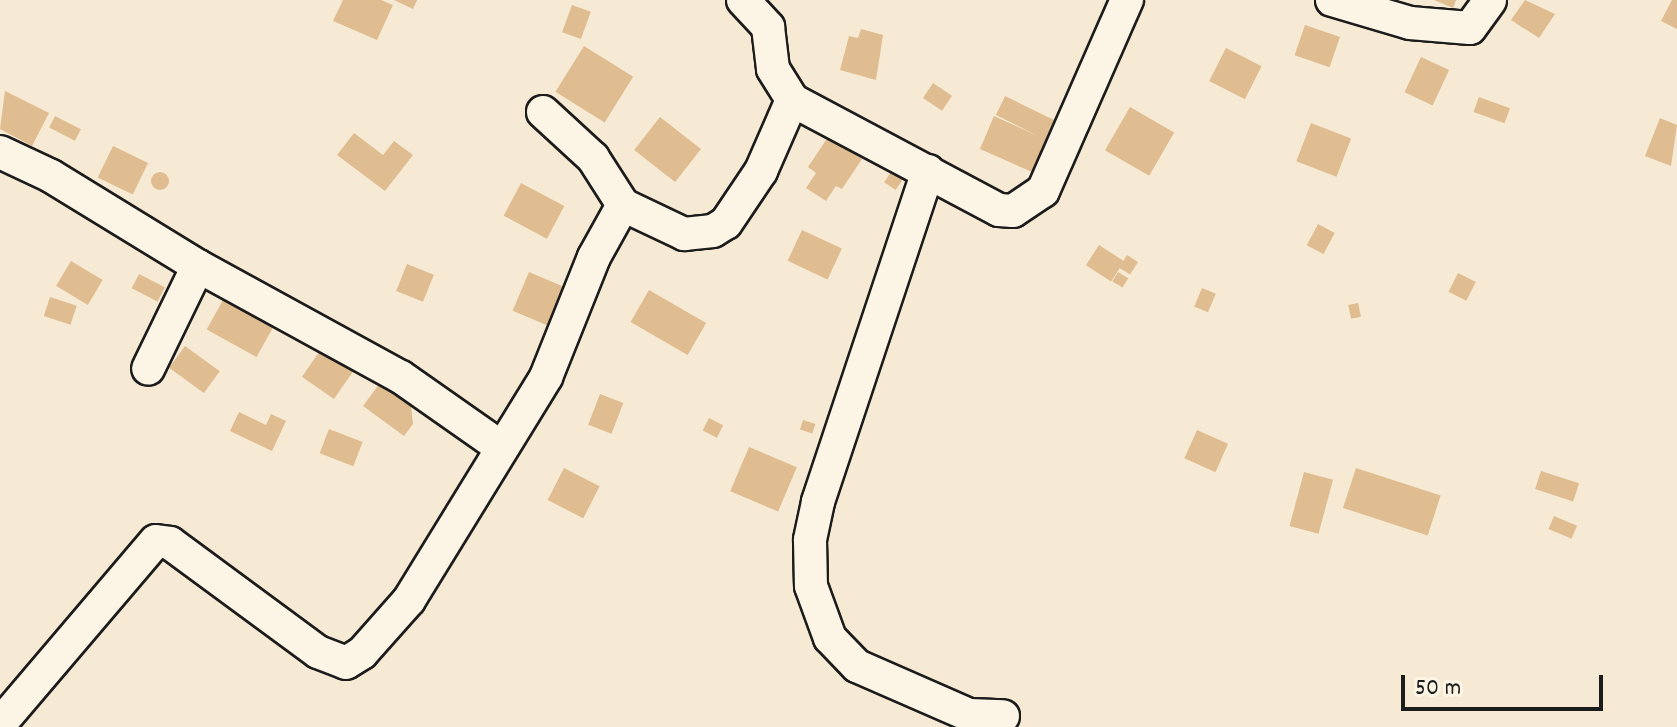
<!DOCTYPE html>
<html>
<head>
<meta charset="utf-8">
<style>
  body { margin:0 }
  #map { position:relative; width:1677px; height:727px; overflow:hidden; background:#f6ead4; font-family:Dekko,sans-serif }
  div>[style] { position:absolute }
  .building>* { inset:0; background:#e0bc91; transform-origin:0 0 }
  .round { border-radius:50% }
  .roads { filter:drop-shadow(2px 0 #1c1c1c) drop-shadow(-2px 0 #1c1c1c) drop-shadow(0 2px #1c1c1c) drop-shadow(0 -2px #1c1c1c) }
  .minor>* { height:32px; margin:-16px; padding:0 16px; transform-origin:16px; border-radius:16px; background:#fcf5e5 }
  span { translate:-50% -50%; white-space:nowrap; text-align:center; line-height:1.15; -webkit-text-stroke:6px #fcf5e5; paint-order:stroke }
  .scale { position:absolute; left:1401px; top:675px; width:202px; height:36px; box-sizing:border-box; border:4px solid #1c1c1c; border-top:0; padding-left:10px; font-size:24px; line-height:28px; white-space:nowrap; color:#1c1c1c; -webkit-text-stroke:6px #fcf5e5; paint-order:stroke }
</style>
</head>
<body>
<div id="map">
  <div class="building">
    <i style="clip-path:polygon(343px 0,381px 0,393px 5px,377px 40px,333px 21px)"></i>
    <i style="clip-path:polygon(394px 0,417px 0,413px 9px)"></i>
    <i style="clip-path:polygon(1434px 0,1456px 0,1453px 8px)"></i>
    <i style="clip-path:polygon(1525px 0,1555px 14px,1539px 38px,1511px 20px)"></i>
    <i style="clip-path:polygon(1672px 0,1677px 0,1677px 29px,1661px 21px)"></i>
    <i style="left:572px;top:5px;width:20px;height:29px;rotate:20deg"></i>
    <i style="left:1305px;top:25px;width:37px;height:32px;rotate:19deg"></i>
    <i style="clip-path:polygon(861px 29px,883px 35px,876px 80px,840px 70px,849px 36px,858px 38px)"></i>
    <i style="left:584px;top:46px;width:58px;height:54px;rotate:32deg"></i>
    <i style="left:1226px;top:48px;width:40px;height:37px;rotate:27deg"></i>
    <i style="left:1421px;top:57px;width:31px;height:39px;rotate:25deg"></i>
    <i style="left:933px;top:83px;width:23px;height:18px;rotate:34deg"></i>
    <i style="clip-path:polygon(5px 91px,49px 113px,32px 146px,0 129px)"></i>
    <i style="clip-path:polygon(1005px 96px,1054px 120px,1032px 172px,980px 149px,994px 116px,1038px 136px,996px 115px)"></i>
    <i style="left:1479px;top:97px;width:33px;height:16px;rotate:20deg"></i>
    <i style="left:1130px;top:107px;width:51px;height:50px;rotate:30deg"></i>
    <i style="left:55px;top:116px;width:29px;height:13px;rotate:27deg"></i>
    <i style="left:660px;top:117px;width:52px;height:42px;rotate:38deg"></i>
    <i style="clip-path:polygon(1660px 118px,1677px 125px,1671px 166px,1645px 156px)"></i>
    <i style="left:1311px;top:123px;width:43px;height:41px;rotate:21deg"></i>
    <i style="clip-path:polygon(354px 133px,383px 155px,394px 141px,413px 155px,385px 191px,337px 155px)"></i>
    <i style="clip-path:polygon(828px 137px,862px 159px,842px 189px,836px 186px,826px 201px,806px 188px,816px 173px,808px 167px)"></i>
    <i style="left:113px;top:146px;width:39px;height:35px;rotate:26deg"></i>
    <i style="left:893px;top:169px;width:14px;height:16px;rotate:34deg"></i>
    <i class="round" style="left:151px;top:172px;width:18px;height:18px"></i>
    <i style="left:521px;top:183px;width:49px;height:37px;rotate:28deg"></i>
    <i style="left:1318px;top:224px;width:19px;height:24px;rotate:28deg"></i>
    <i style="left:802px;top:230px;width:44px;height:34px;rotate:25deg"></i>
    <i style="left:1099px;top:245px;width:30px;height:24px;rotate:33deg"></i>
    <i style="left:1127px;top:255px;width:13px;height:15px;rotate:32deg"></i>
    <i style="left:71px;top:261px;width:37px;height:29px;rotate:31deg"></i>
    <i style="left:407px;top:264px;width:29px;height:29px;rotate:22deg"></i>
    <i style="left:529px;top:272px;width:49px;height:42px;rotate:23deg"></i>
    <i style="left:1118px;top:272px;width:12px;height:11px;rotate:31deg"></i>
    <i style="left:1458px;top:273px;width:20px;height:21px;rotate:27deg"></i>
    <i style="left:139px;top:274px;width:29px;height:16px;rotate:27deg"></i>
    <i style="left:1202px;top:288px;width:15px;height:20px;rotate:23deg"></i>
    <i style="left:649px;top:290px;width:66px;height:37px;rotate:30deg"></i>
    <i style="left:228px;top:291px;width:57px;height:44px;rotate:29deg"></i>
    <i style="left:50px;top:297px;width:28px;height:20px;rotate:18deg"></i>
    <i style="left:1358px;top:303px;width:14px;height:10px;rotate:78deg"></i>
    <i style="left:185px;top:346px;width:43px;height:27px;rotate:36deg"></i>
    <i style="left:322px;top:348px;width:39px;height:35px;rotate:35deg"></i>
    <i style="clip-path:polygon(383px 379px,410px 398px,413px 424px,404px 436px,363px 406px)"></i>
    <i style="left:600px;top:394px;width:25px;height:33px;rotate:21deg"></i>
    <i style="clip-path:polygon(239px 412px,266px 425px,271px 414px,286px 421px,272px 451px,230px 431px)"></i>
    <i style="left:709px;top:418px;width:16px;height:14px;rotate:27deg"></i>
    <i style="left:803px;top:420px;width:13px;height:10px;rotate:18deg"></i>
    <i style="left:329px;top:429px;width:36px;height:26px;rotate:21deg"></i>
    <i style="left:1197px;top:430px;width:34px;height:31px;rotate:24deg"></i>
    <i style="left:749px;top:447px;width:52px;height:48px;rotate:23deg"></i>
    <i style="left:564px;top:468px;width:40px;height:36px;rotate:27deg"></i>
    <i style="left:1356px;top:468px;width:89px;height:42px;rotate:18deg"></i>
    <i style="left:1541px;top:471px;width:40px;height:19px;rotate:18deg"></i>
    <i style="left:1304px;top:472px;width:30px;height:56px;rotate:15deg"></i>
    <i style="left:1554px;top:516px;width:25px;height:14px;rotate:23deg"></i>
  </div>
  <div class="roads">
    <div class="minor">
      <i style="left:743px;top:0;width:37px;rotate:47deg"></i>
      <i style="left:768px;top:27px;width:42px;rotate:83.2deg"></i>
      <i style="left:773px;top:69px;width:36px;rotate:58deg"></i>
      <i style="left:792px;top:100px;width:234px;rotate:28deg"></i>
      <i style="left:999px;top:210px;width:14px;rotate:4deg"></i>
      <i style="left:1013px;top:211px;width:36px;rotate:-34deg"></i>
      <i style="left:1043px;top:191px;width:209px;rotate:-66.3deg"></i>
      <i style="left:1332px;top:0;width:81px;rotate:16.4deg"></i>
      <i style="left:1410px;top:23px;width:60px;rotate:4.8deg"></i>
      <i style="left:1470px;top:28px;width:34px;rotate:-54deg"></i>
      <i style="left:543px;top:112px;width:68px;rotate:42.6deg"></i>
      <i style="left:593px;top:158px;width:56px;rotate:57.4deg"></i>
      <i style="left:0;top:152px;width:56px;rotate:25.2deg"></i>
      <i style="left:51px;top:176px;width:172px;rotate:31.5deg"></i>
      <i style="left:198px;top:266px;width:114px;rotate:115.9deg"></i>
      <i style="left:928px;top:171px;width:349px;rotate:108.4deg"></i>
      <i style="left:818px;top:502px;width:39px;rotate:102deg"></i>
      <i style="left:810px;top:540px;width:46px;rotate:88.8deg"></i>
      <i style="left:811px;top:586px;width:55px;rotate:69.9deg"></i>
      <i style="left:830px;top:638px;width:39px;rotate:46deg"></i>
      <i style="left:857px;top:666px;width:122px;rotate:23.6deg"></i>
      <i style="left:969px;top:715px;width:34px;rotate:2deg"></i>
      <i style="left:198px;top:266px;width:231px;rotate:28.7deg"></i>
      <i style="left:401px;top:377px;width:123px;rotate:35.1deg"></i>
      <i style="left:0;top:724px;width:240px;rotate:-49.6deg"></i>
      <i style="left:156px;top:541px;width:14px;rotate:8deg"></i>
      <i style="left:170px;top:543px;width:184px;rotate:36.4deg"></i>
      <i style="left:318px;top:652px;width:30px;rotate:21deg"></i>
      <i style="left:346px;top:663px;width:19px;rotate:-32deg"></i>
      <i style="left:362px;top:653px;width:71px;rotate:-48.4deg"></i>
      <i style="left:409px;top:600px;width:262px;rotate:-58.4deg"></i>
      <i style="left:546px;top:377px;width:129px;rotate:-68.2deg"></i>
      <i style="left:594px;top:257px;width:60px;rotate:-60.9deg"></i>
      <i style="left:623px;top:205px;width:68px;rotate:25.4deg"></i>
      <i style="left:684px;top:234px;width:29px;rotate:-6deg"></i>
      <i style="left:713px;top:231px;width:15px;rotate:-32deg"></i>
      <i style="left:726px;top:223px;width:63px;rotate:-56.1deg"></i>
      <i style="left:761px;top:171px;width:77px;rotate:-66.4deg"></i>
    </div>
  </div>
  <div class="scale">50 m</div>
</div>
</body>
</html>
